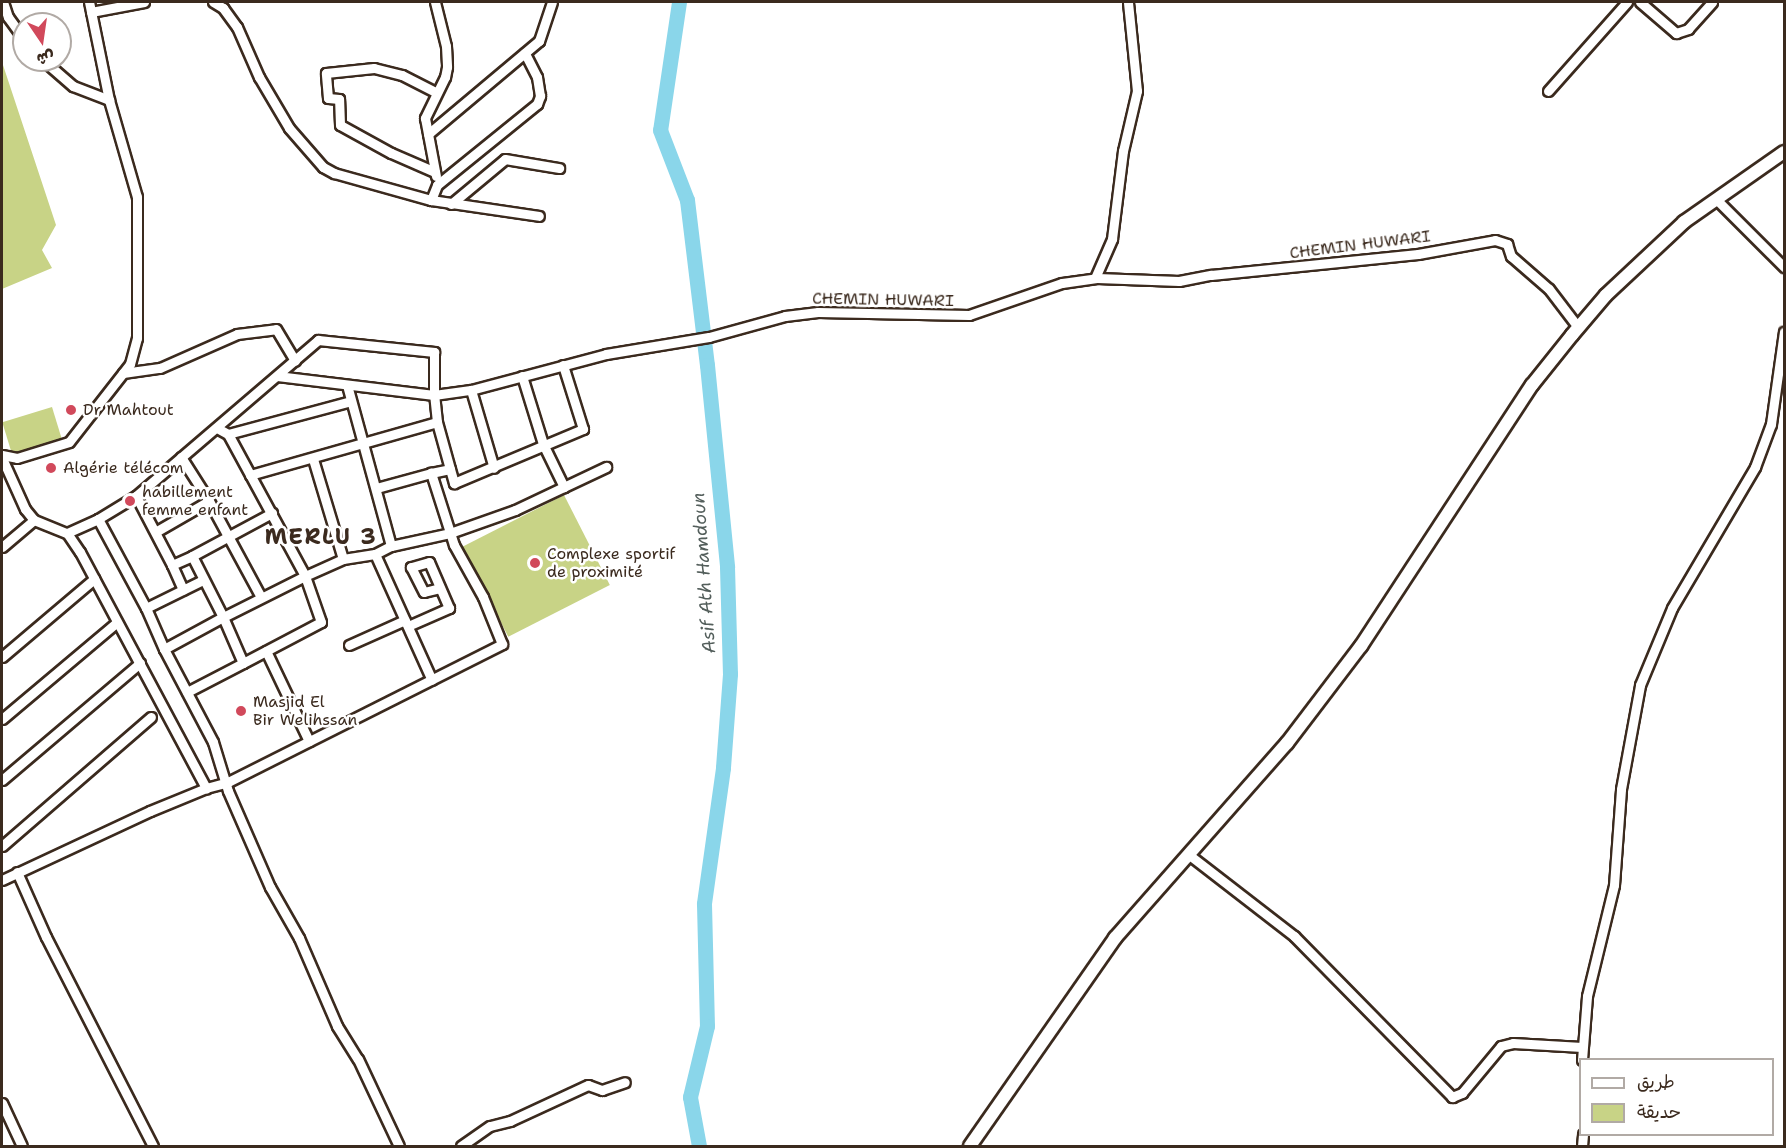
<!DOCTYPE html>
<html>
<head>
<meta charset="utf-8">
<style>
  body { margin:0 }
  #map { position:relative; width:1786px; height:1148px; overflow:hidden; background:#fff; font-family:"Shantell Sans","Playpen Sans Arabic",sans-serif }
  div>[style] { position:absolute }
  .green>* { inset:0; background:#c8d386; transform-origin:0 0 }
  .river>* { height:15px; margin:-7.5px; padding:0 7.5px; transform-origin:7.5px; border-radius:7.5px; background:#8ad6ea }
  .roads { filter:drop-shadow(2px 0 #3b2a1e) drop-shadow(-2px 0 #3b2a1e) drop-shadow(0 2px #3b2a1e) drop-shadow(0 -2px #3b2a1e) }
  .minor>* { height:9px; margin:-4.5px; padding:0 4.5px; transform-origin:4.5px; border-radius:4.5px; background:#fff }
  .tertiary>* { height:12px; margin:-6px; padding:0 6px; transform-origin:6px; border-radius:6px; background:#fff }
  .dots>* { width:16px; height:16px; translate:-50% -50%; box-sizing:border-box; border:3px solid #fff; border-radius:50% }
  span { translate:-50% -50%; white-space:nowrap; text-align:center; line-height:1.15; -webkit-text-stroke:5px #fff; paint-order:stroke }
  .street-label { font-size:16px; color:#3b2a1e }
  .poi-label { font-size:16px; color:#3b2a1e }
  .left { translate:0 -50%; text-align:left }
  .water-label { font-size:18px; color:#535e5b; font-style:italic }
  .district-label { font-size:22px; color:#3b2a1e; font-weight:700; letter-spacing:1.5px }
  .frame { position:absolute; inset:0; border:3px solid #3b2a1e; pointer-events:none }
  .legend { position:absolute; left:1579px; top:1058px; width:195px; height:78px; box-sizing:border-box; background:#fff; border:2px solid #b1aaa5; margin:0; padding:8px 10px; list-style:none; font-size:18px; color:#3b2a1e }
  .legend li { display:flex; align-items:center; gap:12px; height:30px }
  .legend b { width:30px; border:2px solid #b1aaa5 }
  .north { position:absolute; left:12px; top:12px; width:60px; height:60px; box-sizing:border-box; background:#fff; border:2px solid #b1aaa5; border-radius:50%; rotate:167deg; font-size:16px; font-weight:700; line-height:24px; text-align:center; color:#3b2a1e }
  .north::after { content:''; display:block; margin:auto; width:21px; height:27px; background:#d1495b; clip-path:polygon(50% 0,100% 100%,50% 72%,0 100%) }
</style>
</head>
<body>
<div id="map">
  <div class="green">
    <i style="clip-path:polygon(2px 62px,56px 225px,42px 250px,52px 268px,2px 289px)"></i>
    <i style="left:52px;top:407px;width:34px;height:52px;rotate:73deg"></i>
    <i style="left:564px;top:495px;width:101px;height:114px;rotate:63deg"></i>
  </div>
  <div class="river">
    <i style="left:679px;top:2px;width:129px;rotate:98.4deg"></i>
    <i style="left:660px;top:130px;width:75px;rotate:68.9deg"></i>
    <i style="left:687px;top:200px;width:166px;rotate:83.1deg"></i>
    <i style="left:707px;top:365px;width:203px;rotate:84.3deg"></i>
    <i style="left:727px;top:567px;width:107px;rotate:88.4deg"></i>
    <i style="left:730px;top:674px;width:94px;rotate:94.3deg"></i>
    <i style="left:723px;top:768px;width:137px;rotate:98deg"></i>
    <i style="left:704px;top:904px;width:122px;rotate:88.6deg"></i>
    <i style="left:707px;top:1026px;width:73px;rotate:103.5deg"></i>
    <i style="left:690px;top:1097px;width:50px;rotate:79.6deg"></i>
  </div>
  <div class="roads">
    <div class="minor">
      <i style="left:3px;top:2px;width:16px;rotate:72deg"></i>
      <i style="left:8px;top:17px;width:27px;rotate:54deg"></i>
      <i style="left:213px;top:2px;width:12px;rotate:31deg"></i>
      <i style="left:223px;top:8px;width:24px;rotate:54deg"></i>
      <i style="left:237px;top:27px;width:55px;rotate:66.3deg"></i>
      <i style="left:259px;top:77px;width:59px;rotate:59.5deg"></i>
      <i style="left:289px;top:128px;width:52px;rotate:48.9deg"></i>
      <i style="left:323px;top:167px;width:13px;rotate:29deg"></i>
      <i style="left:334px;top:173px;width:101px;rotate:15.6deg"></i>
      <i style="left:431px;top:200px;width:109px;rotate:8.4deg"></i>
      <i style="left:435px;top:2px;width:45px;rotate:76deg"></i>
      <i style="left:446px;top:46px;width:21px;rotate:87deg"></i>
      <i style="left:447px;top:67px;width:10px;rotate:101deg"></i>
      <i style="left:445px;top:77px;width:46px;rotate:116deg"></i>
      <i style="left:425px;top:118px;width:59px;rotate:79.3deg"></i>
      <i style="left:1640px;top:2px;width:48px;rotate:40.7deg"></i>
      <i style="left:1676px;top:33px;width:13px;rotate:-18deg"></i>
      <i style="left:1688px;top:29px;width:36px;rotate:-48deg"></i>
      <i style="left:91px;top:12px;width:54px;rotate:-10.7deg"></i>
      <i style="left:43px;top:60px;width:40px;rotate:41deg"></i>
      <i style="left:73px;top:86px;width:39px;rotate:21deg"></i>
      <i style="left:1548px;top:91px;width:119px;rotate:-48.4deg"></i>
      <i style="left:428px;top:134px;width:145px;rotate:-40deg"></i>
      <i style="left:539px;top:41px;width:41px;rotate:-71.6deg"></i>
      <i style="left:435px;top:172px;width:48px;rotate:-156.6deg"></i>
      <i style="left:391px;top:153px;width:58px;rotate:-151.2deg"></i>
      <i style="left:340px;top:125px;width:26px;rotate:-92deg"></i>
      <i style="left:339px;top:99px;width:11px;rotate:-175deg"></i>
      <i style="left:328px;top:98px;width:25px;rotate:-95deg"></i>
      <i style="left:326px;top:73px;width:48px;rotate:-5.9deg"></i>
      <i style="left:374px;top:68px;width:29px;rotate:14deg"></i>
      <i style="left:402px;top:75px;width:38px;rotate:27deg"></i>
      <i style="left:431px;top:200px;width:16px;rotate:-68deg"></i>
      <i style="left:437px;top:185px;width:129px;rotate:-39deg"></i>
      <i style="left:537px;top:104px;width:9px;rotate:-69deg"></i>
      <i style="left:540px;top:96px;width:19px;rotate:-99deg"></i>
      <i style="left:537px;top:77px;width:27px;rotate:-117deg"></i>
      <i style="left:1717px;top:200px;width:95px;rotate:45deg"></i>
      <i style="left:451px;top:204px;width:70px;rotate:-39.8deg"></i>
      <i style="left:505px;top:159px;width:55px;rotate:9.5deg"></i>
      <i style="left:1095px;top:278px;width:43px;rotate:-66.4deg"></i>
      <i style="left:1112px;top:239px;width:89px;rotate:-82.9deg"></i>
      <i style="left:1123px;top:151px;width:62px;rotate:-76.9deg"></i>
      <i style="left:1137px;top:91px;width:89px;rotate:-95.8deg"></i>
      <i style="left:123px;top:373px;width:37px;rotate:-8deg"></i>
      <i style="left:160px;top:368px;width:84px;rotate:-23.8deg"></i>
      <i style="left:237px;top:334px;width:39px;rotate:-7deg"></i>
      <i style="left:276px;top:329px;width:37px;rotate:59deg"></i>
      <i style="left:522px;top:376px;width:71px;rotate:72.8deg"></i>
      <i style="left:543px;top:444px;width:48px;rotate:64deg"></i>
      <i style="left:347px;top:385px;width:167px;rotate:74.7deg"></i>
      <i style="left:471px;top:390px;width:81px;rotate:73.6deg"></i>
      <i style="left:217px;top:428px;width:13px;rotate:29deg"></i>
      <i style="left:228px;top:434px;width:162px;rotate:61.5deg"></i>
      <i style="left:305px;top:576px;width:42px;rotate:-24.1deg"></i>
      <i style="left:343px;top:559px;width:32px;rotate:-9deg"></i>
      <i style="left:375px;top:554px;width:138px;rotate:65.7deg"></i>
      <i style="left:228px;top:434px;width:127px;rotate:-15deg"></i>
      <i style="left:2px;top:455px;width:15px;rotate:11deg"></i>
      <i style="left:17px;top:458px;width:54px;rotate:-17.1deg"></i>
      <i style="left:69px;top:442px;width:99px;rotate:-52deg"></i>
      <i style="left:130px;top:364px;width:27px;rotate:-75deg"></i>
      <i style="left:137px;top:338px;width:141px;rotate:-90deg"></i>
      <i style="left:137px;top:197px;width:101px;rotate:-106.1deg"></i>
      <i style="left:109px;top:100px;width:100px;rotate:-101.5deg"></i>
      <i style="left:181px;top:457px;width:52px;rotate:57.5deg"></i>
      <i style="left:209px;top:501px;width:109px;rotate:61.6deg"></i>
      <i style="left:2px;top:458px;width:56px;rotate:65.7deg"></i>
      <i style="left:25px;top:509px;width:14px;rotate:51deg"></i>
      <i style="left:34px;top:520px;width:35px;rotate:22deg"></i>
      <i style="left:67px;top:533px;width:23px;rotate:56deg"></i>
      <i style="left:80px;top:552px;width:268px;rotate:61.9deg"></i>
      <i style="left:313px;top:459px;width:104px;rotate:73.3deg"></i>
      <i style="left:450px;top:469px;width:49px;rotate:-105.5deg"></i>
      <i style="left:437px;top:422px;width:27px;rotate:-96deg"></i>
      <i style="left:434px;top:395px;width:37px;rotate:-8deg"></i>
      <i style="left:471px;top:390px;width:140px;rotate:-14.9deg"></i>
      <i style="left:606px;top:354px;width:104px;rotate:-9.4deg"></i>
      <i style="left:709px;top:337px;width:79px;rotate:-15.4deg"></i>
      <i style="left:785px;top:316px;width:33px;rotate:-7deg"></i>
      <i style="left:818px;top:312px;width:151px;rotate:1.1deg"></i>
      <i style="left:969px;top:315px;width:98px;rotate:-19deg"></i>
      <i style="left:1062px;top:283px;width:35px;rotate:-8deg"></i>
      <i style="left:1097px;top:278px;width:82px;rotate:2.1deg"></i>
      <i style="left:1179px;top:281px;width:33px;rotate:-11deg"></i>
      <i style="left:1211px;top:275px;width:208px;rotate:-5.8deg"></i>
      <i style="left:1418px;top:254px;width:78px;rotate:-10.3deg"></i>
      <i style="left:1495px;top:240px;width:13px;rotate:18deg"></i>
      <i style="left:1507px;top:244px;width:13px;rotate:72deg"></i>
      <i style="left:1511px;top:256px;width:50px;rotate:41deg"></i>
      <i style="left:1549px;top:289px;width:48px;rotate:52.7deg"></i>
      <i style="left:431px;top:473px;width:19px;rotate:-12deg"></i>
      <i style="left:450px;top:469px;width:15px;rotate:74deg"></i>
      <i style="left:454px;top:483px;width:140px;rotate:-22.7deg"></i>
      <i style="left:583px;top:429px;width:67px;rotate:-107.4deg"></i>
      <i style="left:250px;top:475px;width:194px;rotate:-15.8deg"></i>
      <i style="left:136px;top:496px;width:78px;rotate:62.4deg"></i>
      <i style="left:172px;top:565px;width:22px;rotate:-24deg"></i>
      <i style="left:98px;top:519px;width:44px;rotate:-31.2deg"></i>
      <i style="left:136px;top:496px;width:240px;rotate:-40.6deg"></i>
      <i style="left:318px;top:340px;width:117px;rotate:5.9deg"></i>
      <i style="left:434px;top:352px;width:43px;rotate:90deg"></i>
      <i style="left:434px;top:395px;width:158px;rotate:-173.1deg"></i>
      <i style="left:157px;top:531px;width:60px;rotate:-30deg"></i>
      <i style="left:67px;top:533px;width:34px;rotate:-24deg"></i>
      <i style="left:98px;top:519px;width:101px;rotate:61.7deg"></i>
      <i style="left:146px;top:608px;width:45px;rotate:66.3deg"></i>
      <i style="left:164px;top:649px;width:67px;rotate:-28.5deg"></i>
      <i style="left:223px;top:617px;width:50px;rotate:66.5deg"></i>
      <i style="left:243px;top:663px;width:63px;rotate:152.6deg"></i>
      <i style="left:2px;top:547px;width:42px;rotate:-40.2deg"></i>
      <i style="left:375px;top:554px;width:18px;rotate:-27deg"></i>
      <i style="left:391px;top:546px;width:60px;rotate:-12.4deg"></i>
      <i style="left:450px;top:533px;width:69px;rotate:-19.5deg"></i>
      <i style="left:515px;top:510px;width:101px;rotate:-25.3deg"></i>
      <i style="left:172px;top:565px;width:27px;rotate:66deg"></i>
      <i style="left:146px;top:608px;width:64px;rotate:-26.2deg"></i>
      <i style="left:408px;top:626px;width:45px;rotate:-23.7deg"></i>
      <i style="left:449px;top:608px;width:50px;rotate:-113.5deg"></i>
      <i style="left:429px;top:562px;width:19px;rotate:164deg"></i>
      <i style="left:411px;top:567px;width:28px;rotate:63deg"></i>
      <i style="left:424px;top:592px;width:16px;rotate:-14deg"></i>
      <i style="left:349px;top:645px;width:61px;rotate:-24.1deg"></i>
      <i style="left:164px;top:649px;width:105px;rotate:62.2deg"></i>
      <i style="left:213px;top:742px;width:51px;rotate:73deg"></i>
      <i style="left:228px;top:791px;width:105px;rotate:66.4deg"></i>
      <i style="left:270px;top:887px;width:59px;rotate:60.4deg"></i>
      <i style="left:299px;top:938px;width:96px;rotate:66.6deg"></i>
      <i style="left:337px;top:1026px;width:39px;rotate:58deg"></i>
      <i style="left:358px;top:1059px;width:96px;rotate:64.8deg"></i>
      <i style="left:266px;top:651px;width:100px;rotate:64.5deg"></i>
      <i style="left:2px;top:657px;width:121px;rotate:-40.3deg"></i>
      <i style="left:243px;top:663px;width:88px;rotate:-27.7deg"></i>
      <i style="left:321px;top:622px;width:49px;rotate:-109.2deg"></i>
      <i style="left:305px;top:576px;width:92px;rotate:153.4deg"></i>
      <i style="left:223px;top:617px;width:68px;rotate:-116.9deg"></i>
      <i style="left:192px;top:556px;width:91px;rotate:-28.3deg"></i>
      <i style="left:2px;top:719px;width:150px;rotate:-40.1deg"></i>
      <i style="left:2px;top:780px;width:181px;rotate:-40.3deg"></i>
      <i style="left:2px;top:846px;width:197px;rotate:-40.9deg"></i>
      <i style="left:1188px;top:854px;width:134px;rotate:37.7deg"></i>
      <i style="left:1294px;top:936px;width:226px;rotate:45.5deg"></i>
      <i style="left:1452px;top:1097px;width:11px;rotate:-22deg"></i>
      <i style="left:1462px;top:1093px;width:61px;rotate:-50.3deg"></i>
      <i style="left:1501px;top:1046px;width:12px;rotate:-14deg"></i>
      <i style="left:1513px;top:1043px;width:69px;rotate:3.3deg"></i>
      <i style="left:17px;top:872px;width:71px;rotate:66deg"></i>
      <i style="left:46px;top:937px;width:235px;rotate:62.9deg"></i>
      <i style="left:2px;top:880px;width:163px;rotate:-25deg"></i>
      <i style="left:150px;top:811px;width:61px;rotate:-22.3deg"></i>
      <i style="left:206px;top:788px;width:23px;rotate:-15deg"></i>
      <i style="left:228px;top:782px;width:307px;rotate:-26.7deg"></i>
      <i style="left:502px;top:644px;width:51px;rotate:-112deg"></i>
      <i style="left:483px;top:597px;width:60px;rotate:-119.1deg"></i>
      <i style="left:454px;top:545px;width:76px;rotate:-107.7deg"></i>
      <i style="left:431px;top:473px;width:57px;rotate:164.7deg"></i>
      <i style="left:1582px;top:1060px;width:64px;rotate:-85.5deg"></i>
      <i style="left:1587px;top:996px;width:114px;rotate:-76.3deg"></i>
      <i style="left:1614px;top:885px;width:96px;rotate:-85.8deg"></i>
      <i style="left:1621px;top:789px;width:106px;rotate:-79.6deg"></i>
      <i style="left:1640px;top:685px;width:83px;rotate:-67.4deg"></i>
      <i style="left:1672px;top:608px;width:164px;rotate:-59.5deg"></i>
      <i style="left:1755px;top:467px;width:46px;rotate:-69.6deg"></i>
      <i style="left:1771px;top:424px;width:93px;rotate:-82deg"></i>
      <i style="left:2px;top:1103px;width:47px;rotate:65.1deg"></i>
      <i style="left:461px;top:1146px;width:35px;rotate:-35deg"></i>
      <i style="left:490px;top:1126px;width:21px;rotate:-14deg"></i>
      <i style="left:510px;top:1121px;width:86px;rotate:-24.8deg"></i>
      <i style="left:588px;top:1085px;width:15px;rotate:20deg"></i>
      <i style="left:602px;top:1090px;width:24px;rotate:-19deg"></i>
      <i style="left:1582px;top:1146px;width:12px;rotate:-85deg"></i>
    </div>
    <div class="tertiary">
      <i style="left:970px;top:1146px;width:254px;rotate:-55.1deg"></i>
      <i style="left:1115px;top:938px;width:260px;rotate:-48.6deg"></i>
      <i style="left:1287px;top:743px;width:122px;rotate:-52.7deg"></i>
      <i style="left:1361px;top:646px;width:312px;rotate:-56.8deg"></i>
      <i style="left:1532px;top:385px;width:64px;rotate:-51.3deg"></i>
      <i style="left:1572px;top:335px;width:52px;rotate:-49.6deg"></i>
      <i style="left:1606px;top:295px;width:107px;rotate:-43.1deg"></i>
      <i style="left:1684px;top:222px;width:122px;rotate:-35deg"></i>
    </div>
  </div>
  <div class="dots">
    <i style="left:71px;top:410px;background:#d1495b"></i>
    <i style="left:51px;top:468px;background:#d1495b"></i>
    <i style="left:130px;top:501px;background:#d1495b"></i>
    <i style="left:535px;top:563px;background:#d1495b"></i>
    <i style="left:241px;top:711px;background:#d1495b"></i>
  </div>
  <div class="street-label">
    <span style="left:1360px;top:245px;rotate:-7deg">CHEMIN HUWARI</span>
    <span style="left:883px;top:300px;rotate:1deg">CHEMIN HUWARI</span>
  </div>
  <div class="poi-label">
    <span class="left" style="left:83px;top:410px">Dr Mahtout</span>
    <span class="left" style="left:63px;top:468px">Algérie télécom</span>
    <span class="left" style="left:142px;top:501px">habillement<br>femme enfant</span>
    <span class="left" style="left:547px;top:563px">Complexe sportif<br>de proximité</span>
    <span class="left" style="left:253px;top:711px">Masjid El<br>Bir Welihssan</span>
  </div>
  <div class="water-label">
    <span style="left:704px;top:573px;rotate:-94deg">Asif Ath Hamdoun</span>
  </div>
  <div class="district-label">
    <span style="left:321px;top:537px">MERLU 3</span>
  </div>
  <div class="frame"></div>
  <ul class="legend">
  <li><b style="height:8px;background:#fff"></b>طريق</li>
  <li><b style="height:16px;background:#c8d386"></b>حديقة</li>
  </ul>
  <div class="north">ش</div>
</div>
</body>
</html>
